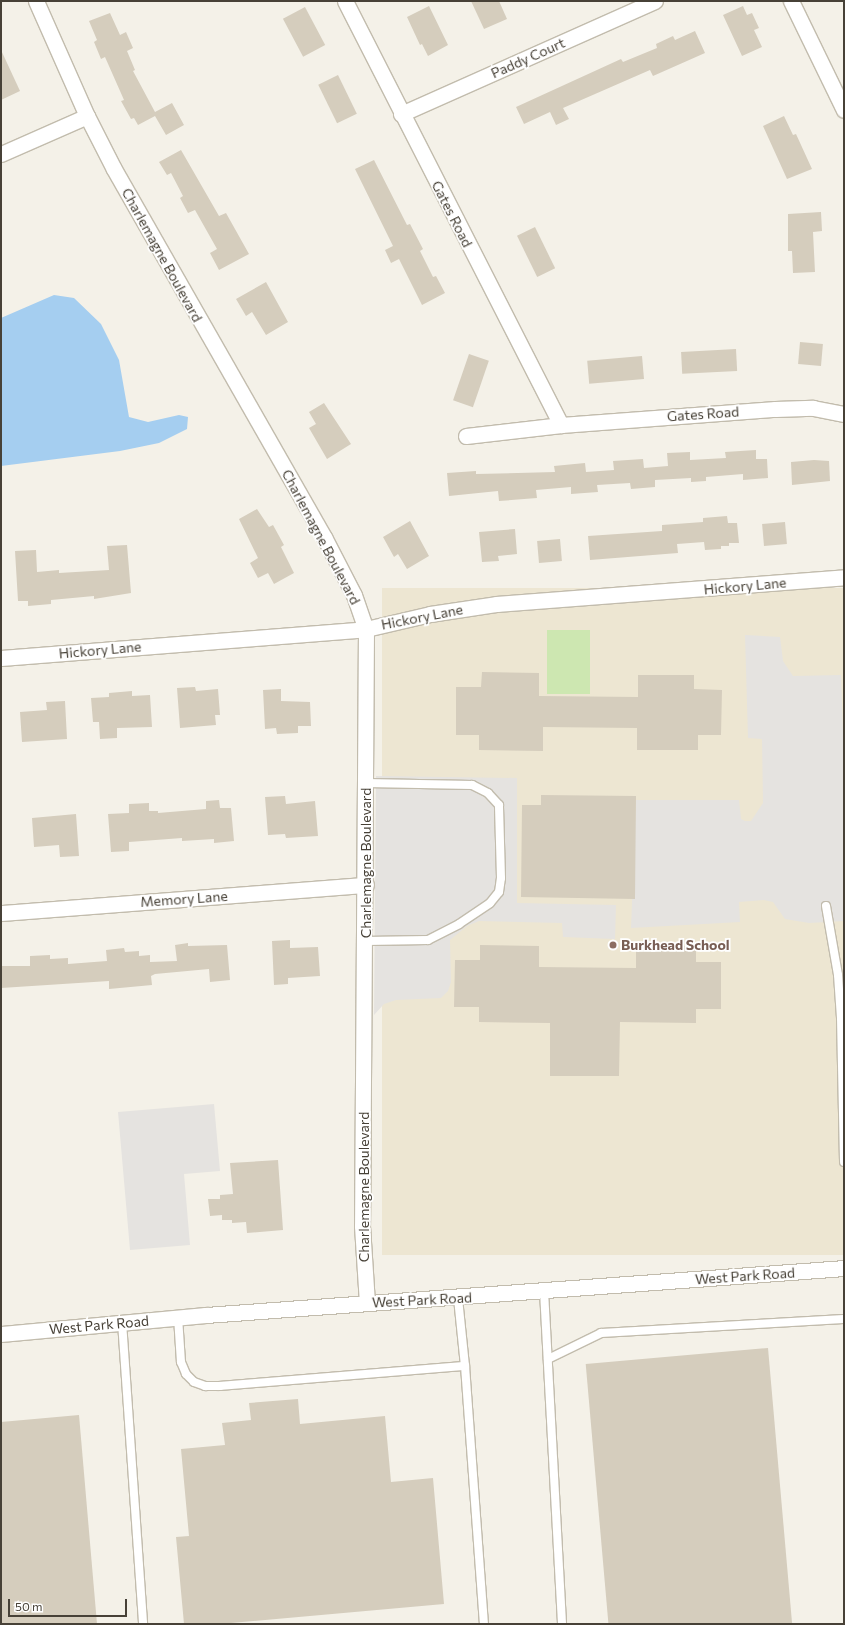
<!DOCTYPE html>
<html>
<head>
<meta charset="utf-8">
<style>
  body { margin:0 }
  #map { position:relative; width:845px; height:1625px; overflow:hidden; background:#f4f1e8; font-family:Commissioner,sans-serif }
  div>[style] { position:absolute }
  .education>* { inset:0; background:#ede6d2; transform-origin:0 0 }
  .green>* { inset:0; background:#cde7b1; transform-origin:0 0 }
  .parking>* { inset:0; background:#e5e3e0 }
  .water>* { inset:0; background:#a5cef0 }
  .building>* { inset:0; background:#d5cdbd; transform-origin:0 0 }
  .roads { filter:drop-shadow(1px 0 #c2bcad) drop-shadow(-1px 0 #c2bcad) drop-shadow(0 1px #c2bcad) drop-shadow(0 -1px #c2bcad) }
  .service>* { height:8px; margin:-4px; padding:0 4px; transform-origin:4px; border-radius:4px; background:#fff }
  .minor>* { height:15px; margin:-7.5px; padding:0 7.5px; transform-origin:7.5px; border-radius:7.5px; background:#fff }
  .dots>* { width:11px; height:11px; translate:-50% -50%; box-sizing:border-box; border:2px solid #fff; border-radius:50% }
  span { translate:-50% -50%; white-space:nowrap; text-align:center; line-height:1.15; -webkit-text-stroke:3.5px #fff; paint-order:stroke }
  .street-label { font-size:14px; color:#474137 }
  .education-label { font-size:14px; color:#785e54; font-weight:700 }
  .left { translate:0 -50%; text-align:left }
  .frame { position:absolute; inset:0; border:2px solid #474137; pointer-events:none }
  .scale { position:absolute; left:8px; top:1599px; width:119px; height:18px; box-sizing:border-box; border:2px solid #474137; border-top:0; padding-left:5px; font-size:12px; line-height:14px; white-space:nowrap; color:#474137; -webkit-text-stroke:3px #fff; paint-order:stroke }
</style>
</head>
<body>
<div id="map">
  <div class="education">
    <i style="left:844px;top:588px;width:667px;height:462px;rotate:90deg"></i>
  </div>
  <div class="green">
    <i style="left:547px;top:630px;width:43px;height:64px"></i>
  </div>
  <div class="parking">
    <i style="clip-path:polygon(745px 635px,780px 637px,783px 661px,793px 676px,841px 675px,844px 761px,844px 921px,809px 923px,785px 919px,773px 902px,764px 900px,739px 902px,740px 922px,631px 928px,636px 800px,739px 800px,741px 819px,745px 821px,751px 821px,763px 803px,762px 739px,748px 738px)"></i>
    <i style="clip-path:polygon(376px 776px,517px 778px,517px 903px,616px 905px,615px 939px,563px 937px,562px 923px,479px 921px,467px 926px,450px 940px,451px 982px,448px 991px,441px 998px,396px 1000px,384px 1004px,374px 1015px)"></i>
    <i style="clip-path:polygon(214px 1104px,220px 1171px,184px 1174px,190px 1245px,130px 1250px,118px 1112px)"></i>
  </div>
  <div class="water">
    <i style="clip-path:polygon(54px 295px,74px 298px,101px 324px,119px 360px,129px 417px,148px 422px,179px 415px,188px 417px,187px 429px,159px 443px,120px 451px,1px 466px,1px 318px)"></i>
  </div>
  <div class="building">
    <i style="clip-path:polygon(471px 1px,499px 1px,507px 19px,484px 29px)"></i>
    <i style="clip-path:polygon(429px 6px,448px 45px,428px 56px,422px 44px,420px 45px,407px 17px)"></i>
    <i style="clip-path:polygon(743px 6px,747px 15px,752px 13px,759px 28px,754px 30px,762px 47px,742px 56px,723px 15px)"></i>
    <i style="left:305px;top:7px;width:43px;height:25px;rotate:62deg"></i>
    <i style="clip-path:polygon(110px 13px,120px 35px,126px 32px,133px 48px,127px 51px,135px 70px,133px 71px,155px 112px,172px 103px,184px 125px,166px 135px,155px 116px,138px 125px,134px 118px,131px 119px,121px 101px,124px 100px,105px 57px,101px 59px,94px 42px,97px 40px,89px 21px)"></i>
    <i style="clip-path:polygon(695px 31px,705px 53px,653px 76px,650px 70px,563px 108px,569px 119px,556px 125px,550px 112px,524px 124px,516px 107px,621px 59px,623px 62px,657px 48px,656px 44px,673px 36px,675px 40px)"></i>
    <i style="clip-path:polygon(1px 50px,20px 91px,1px 100px)"></i>
    <i style="left:338px;top:75px;width:43px;height:22px;rotate:64deg"></i>
    <i style="clip-path:polygon(784px 116px,793px 135px,796px 134px,812px 169px,787px 179px,763px 126px)"></i>
    <i style="clip-path:polygon(181px 150px,219px 216px,226px 213px,249px 254px,219px 270px,210px 253px,217px 249px,195px 210px,188px 213px,180px 198px,183px 196px,171px 173px,167px 175px,159px 162px)"></i>
    <i style="clip-path:polygon(374px 160px,407px 225px,410px 224px,423px 249px,420px 251px,433px 277px,436px 276px,445px 293px,422px 305px,399px 259px,391px 263px,385px 250px,393px 246px,355px 169px)"></i>
    <i style="clip-path:polygon(821px 212px,822px 231px,813px 232px,815px 272px,793px 273px,792px 251px,788px 251px,788px 214px)"></i>
    <i style="left:535px;top:227px;width:46px;height:20px;rotate:64deg"></i>
    <i style="clip-path:polygon(266px 282px,288px 322px,266px 335px,252px 312px,246px 316px,236px 299px)"></i>
    <i style="left:800px;top:342px;width:23px;height:22px;rotate:5deg"></i>
    <i style="left:736px;top:349px;width:22px;height:55px;rotate:87deg"></i>
    <i style="left:469px;top:354px;width:21px;height:49px;rotate:19deg"></i>
    <i style="left:642px;top:356px;width:23px;height:55px;rotate:85deg"></i>
    <i style="clip-path:polygon(324px 403px,351px 444px,327px 459px,309px 428px,316px 424px,309px 412px)"></i>
    <i style="clip-path:polygon(756px 450px,756px 459px,767px 459px,768px 478px,743px 480px,743px 474px,706px 477px,706px 481px,691px 482px,691px 478px,655px 480px,655px 487px,631px 489px,630px 483px,597px 485px,598px 492px,571px 494px,571px 487px,536px 490px,537px 498px,499px 501px,498px 491px,449px 496px,447px 473px,476px 471px,476px 474px,555px 472px,554px 466px,585px 463px,586px 472px,614px 470px,613px 461px,643px 459px,644px 468px,668px 466px,667px 453px,690px 452px,690px 460px,726px 458px,725px 452px)"></i>
    <i style="clip-path:polygon(814px 460px,829px 461px,830px 481px,792px 485px,791px 462px)"></i>
    <i style="clip-path:polygon(257px 509px,269px 527px,273px 525px,284px 545px,281px 547px,294px 573px,274px 584px,268px 573px,258px 578px,250px 563px,258px 558px,239px 519px)"></i>
    <i style="clip-path:polygon(727px 516px,728px 523px,737px 523px,739px 543px,729px 543px,729px 546px,721px 546px,721px 549px,705px 550px,704px 542px,677px 544px,678px 553px,590px 560px,588px 536px,662px 531px,662px 525px,703px 522px,703px 518px)"></i>
    <i style="clip-path:polygon(410px 521px,429px 556px,407px 569px,398px 554px,394px 557px,383px 537px)"></i>
    <i style="left:785px;top:522px;width:22px;height:23px;rotate:85deg"></i>
    <i style="clip-path:polygon(515px 529px,517px 554px,498px 556px,499px 561px,482px 562px,479px 532px)"></i>
    <i style="left:560px;top:539px;width:22px;height:23px;rotate:85deg"></i>
    <i style="clip-path:polygon(127px 545px,131px 593px,94px 599px,94px 596px,51px 600px,51px 604px,28px 606px,28px 601px,18px 601px,15px 551px,36px 550px,37px 572px,59px 570px,59px 573px,109px 570px,107px 546px)"></i>
    <i style="clip-path:polygon(482px 672px,539px 673px,539px 696px,638px 697px,638px 675px,694px 675px,694px 689px,722px 690px,721px 735px,698px 735px,698px 750px,637px 750px,637px 728px,543px 727px,543px 751px,479px 750px,479px 735px,456px 735px,456px 687px,481px 687px)"></i>
    <i style="clip-path:polygon(195px 687px,196px 691px,218px 689px,220px 715px,215px 715px,216px 725px,180px 728px,177px 688px)"></i>
    <i style="clip-path:polygon(281px 689px,281px 701px,310px 702px,311px 726px,298px 726px,298px 733px,277px 734px,276px 728px,265px 729px,263px 690px)"></i>
    <i style="clip-path:polygon(132px 691px,132px 696px,150px 695px,152px 727px,117px 728px,117px 738px,100px 739px,99px 722px,93px 722px,91px 698px,109px 697px,109px 693px)"></i>
    <i style="clip-path:polygon(65px 701px,67px 739px,22px 742px,20px 712px,47px 710px,46px 702px)"></i>
    <i style="clip-path:polygon(541px 795px,636px 796px,635px 899px,521px 897px,522px 805px,541px 805px)"></i>
    <i style="clip-path:polygon(285px 796px,286px 804px,315px 801px,318px 836px,286px 838px,285px 834px,268px 835px,265px 797px)"></i>
    <i style="clip-path:polygon(219px 800px,220px 808px,231px 808px,234px 841px,214px 843px,214px 839px,182px 841px,182px 838px,129px 842px,129px 851px,111px 852px,108px 814px,129px 813px,129px 804px,149px 803px,149px 811px,158px 811px,158px 813px,206px 809px,206px 801px)"></i>
    <i style="clip-path:polygon(76px 814px,79px 856px,60px 857px,59px 845px,34px 847px,32px 818px)"></i>
    <i style="clip-path:polygon(290px 940px,290px 948px,318px 947px,320px 976px,288px 978px,288px 984px,274px 985px,272px 941px)"></i>
    <i style="clip-path:polygon(188px 943px,188px 946px,227px 945px,230px 980px,210px 982px,209px 969px,155px 974px,151px 976px,152px 985px,109px 989px,109px 981px,1px 988px,1px 966px,30px 966px,30px 956px,50px 955px,50px 959px,68px 958px,68px 964px,107px 961px,106px 950px,124px 948px,125px 952px,139px 951px,139px 956px,150px 955px,150px 962px,177px 961px,175px 945px)"></i>
    <i style="clip-path:polygon(480px 945px,539px 946px,539px 967px,636px 968px,636px 945px,696px 946px,696px 962px,721px 962px,721px 1009px,696px 1009px,696px 1023px,620px 1022px,619px 1076px,550px 1076px,550px 1023px,479px 1022px,479px 1007px,454px 1007px,455px 960px,480px 960px)"></i>
    <i style="clip-path:polygon(278px 1160px,283px 1230px,247px 1233px,246px 1222px,232px 1223px,232px 1220px,222px 1220px,222px 1215px,210px 1216px,208px 1199px,220px 1199px,220px 1195px,233px 1194px,230px 1163px)"></i>
    <i style="left:768px;top:1348px;width:277px;height:183px;rotate:85deg"></i>
    <i style="clip-path:polygon(298px 1399px,300px 1424px,385px 1416px,391px 1482px,433px 1478px,444px 1604px,220px 1624px,184px 1624px,176px 1537px,189px 1536px,181px 1449px,225px 1445px,222px 1423px,251px 1420px,249px 1403px)"></i>
    <i style="clip-path:polygon(79px 1415px,97px 1624px,1px 1624px,1px 1422px)"></i>
  </div>
  <div class="roads">
    <div class="service">
      <i style="left:826px;top:906px;width:70px;rotate:80.1deg"></i>
      <i style="left:838px;top:975px;width:43px;rotate:86deg"></i>
      <i style="left:841px;top:1018px;width:144px;rotate:88.8deg"></i>
      <i style="left:366px;top:941px;width:62px;rotate:-0.9deg"></i>
      <i style="left:428px;top:940px;width:35px;rotate:-27deg"></i>
      <i style="left:459px;top:924px;width:37px;rotate:-34deg"></i>
      <i style="left:490px;top:903px;width:14px;rotate:-51deg"></i>
      <i style="left:499px;top:892px;width:14px;rotate:-82deg"></i>
      <i style="left:501px;top:878px;width:73px;rotate:-91.6deg"></i>
      <i style="left:499px;top:805px;width:16px;rotate:-133deg"></i>
      <i style="left:488px;top:793px;width:18px;rotate:-153deg"></i>
      <i style="left:472px;top:785px;width:106px;rotate:-178.9deg"></i>
      <i style="left:544px;top:1291px;width:333px;rotate:86.9deg"></i>
      <i style="left:178px;top:1317px;width:45px;rotate:86.2deg"></i>
      <i style="left:181px;top:1362px;width:13px;rotate:67deg"></i>
      <i style="left:186px;top:1374px;width:11px;rotate:45deg"></i>
      <i style="left:194px;top:1382px;width:12px;rotate:20deg"></i>
      <i style="left:205px;top:1386px;width:15px"></i>
      <i style="left:220px;top:1386px;width:246px;rotate:-4.7deg"></i>
      <i style="left:465px;top:1366px;width:68px;rotate:-95.9deg"></i>
      <i style="left:122px;top:1322px;width:303px;rotate:86deg"></i>
      <i style="left:548px;top:1359px;width:59px;rotate:-26.1deg"></i>
      <i style="left:601px;top:1333px;width:243px;rotate:-3.3deg"></i>
      <i style="left:465px;top:1366px;width:259px;rotate:85.8deg"></i>
    </div>
    <div class="minor">
      <i style="left:36px;top:1px;width:126px;rotate:66.1deg"></i>
      <i style="left:87px;top:116px;width:59px;rotate:63deg"></i>
      <i style="left:114px;top:169px;width:424px;rotate:60.3deg"></i>
      <i style="left:324px;top:537px;width:65px;rotate:62.7deg"></i>
      <i style="left:354px;top:595px;width:36px;rotate:71deg"></i>
      <i style="left:366px;top:629px;width:597px;rotate:90.38deg"></i>
      <i style="left:362px;top:1226px;width:77px;rotate:86.3deg"></i>
      <i style="left:345px;top:1px;width:476px;rotate:63deg"></i>
      <i style="left:561px;top:425px;width:215px;rotate:-4.3deg"></i>
      <i style="left:775px;top:409px;width:38px;rotate:-2deg"></i>
      <i style="left:813px;top:408px;width:32px;rotate:11deg"></i>
      <i style="left:791px;top:1px;width:121px;rotate:64.1deg"></i>
      <i style="left:401px;top:114px;width:278px;rotate:-24deg"></i>
      <i style="left:1px;top:154px;width:94px;rotate:-23.8deg"></i>
      <i style="left:466px;top:436px;width:96px;rotate:-6.6deg"></i>
      <i style="left:1px;top:658px;width:366px;rotate:-4.5deg"></i>
      <i style="left:366px;top:629px;width:66px;rotate:-13.2deg"></i>
      <i style="left:430px;top:614px;width:68px;rotate:-8.5deg"></i>
      <i style="left:497px;top:604px;width:348px;rotate:-4.4deg"></i>
      <i style="left:1px;top:913px;width:366px;rotate:-4.4deg"></i>
      <i style="left:1px;top:1334px;width:206px;rotate:-5.3deg"></i>
      <i style="left:206px;top:1315px;width:640px;rotate:-4.21deg"></i>
    </div>
  </div>
  <div class="dots">
    <i style="left:613px;top:945px;background:#8d6e63"></i>
  </div>
  <div class="street-label">
    <span style="left:528px;top:58px;rotate:-24deg">Paddy Court</span>
    <span style="left:452px;top:214px;rotate:63deg">Gates Road</span>
    <span style="left:162px;top:255px;rotate:61deg">Charlemagne Boulevard</span>
    <span style="left:703px;top:414px;rotate:-4deg">Gates Road</span>
    <span style="left:321px;top:537px;rotate:62deg">Charlemagne Boulevard</span>
    <span style="left:745px;top:586px;rotate:-5deg">Hickory Lane</span>
    <span style="left:422px;top:617px;rotate:-11deg">Hickory Lane</span>
    <span style="left:100px;top:650px;rotate:-5deg">Hickory Lane</span>
    <span style="left:366px;top:863px;rotate:-90deg">Charlemagne Boulevard</span>
    <span style="left:184px;top:899px;rotate:-4deg">Memory Lane</span>
    <span style="left:364px;top:1187px;rotate:-90deg">Charlemagne Boulevard</span>
    <span style="left:745px;top:1276px;rotate:-4deg">West Park Road</span>
    <span style="left:422px;top:1300px;rotate:-3deg">West Park Road</span>
    <span style="left:99px;top:1325px;rotate:-5deg">West Park Road</span>
  </div>
  <div class="education-label">
    <span class="left" style="left:621px;top:945px">Burkhead School</span>
  </div>
  <div class="frame"></div>
  <div class="scale">50 m</div>
</div>
</body>
</html>
